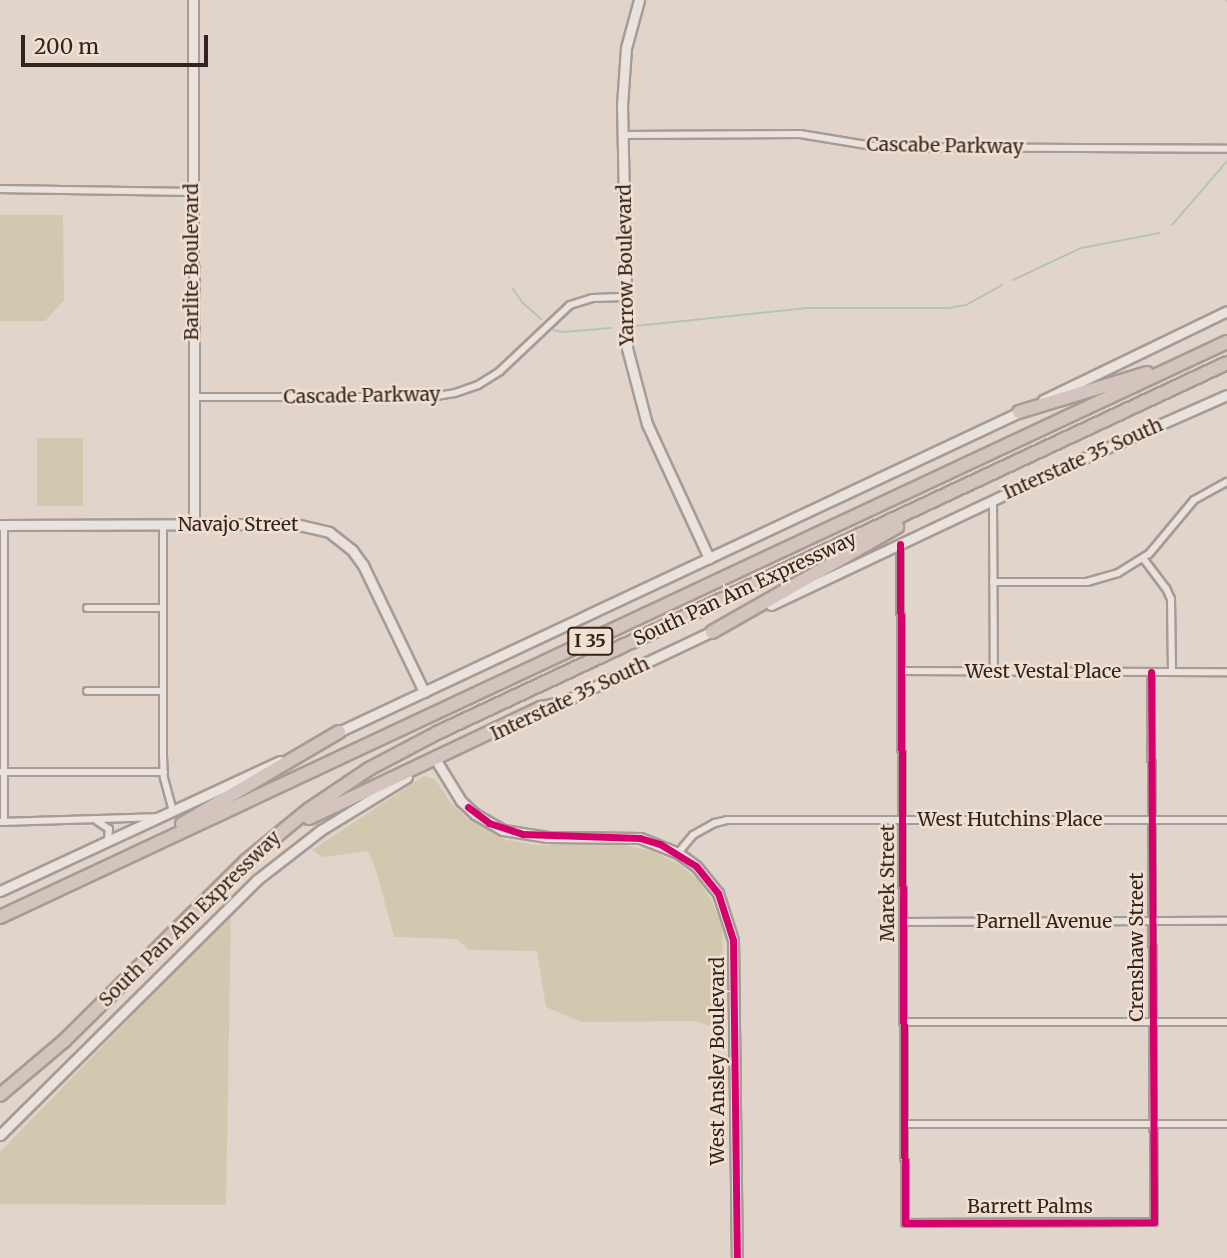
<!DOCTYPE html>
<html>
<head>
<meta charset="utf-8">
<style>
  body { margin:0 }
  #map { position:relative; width:1227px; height:1258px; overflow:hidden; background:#e1d4cb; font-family:Merriweather,serif }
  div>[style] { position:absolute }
  .green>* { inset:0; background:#d2c8af; transform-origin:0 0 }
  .stream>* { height:2px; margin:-1px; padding:0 1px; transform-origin:1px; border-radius:1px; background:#b6c3b7 }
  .roads { filter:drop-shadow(2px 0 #a69b95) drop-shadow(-2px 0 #a69b95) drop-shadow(0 2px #a69b95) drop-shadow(0 -2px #a69b95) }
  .street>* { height:6px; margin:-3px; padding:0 3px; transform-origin:3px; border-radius:3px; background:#eae2dc }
  .secondary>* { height:9px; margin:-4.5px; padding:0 4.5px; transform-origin:4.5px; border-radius:4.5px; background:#eae2dc }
  .highway>* { height:12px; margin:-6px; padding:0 6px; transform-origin:6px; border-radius:6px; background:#d3c5bd }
  .cycleway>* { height:7px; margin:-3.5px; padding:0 3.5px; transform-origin:3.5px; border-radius:3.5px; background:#d6006c }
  span { translate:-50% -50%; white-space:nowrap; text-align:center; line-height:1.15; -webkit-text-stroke:5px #f1e0d1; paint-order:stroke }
  .shield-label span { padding:2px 5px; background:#f1e0d1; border:2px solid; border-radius:5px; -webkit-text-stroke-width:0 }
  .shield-label { font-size:18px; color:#32231e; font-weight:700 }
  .street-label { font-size:19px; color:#32231e }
  .scale { position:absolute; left:21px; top:35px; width:187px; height:32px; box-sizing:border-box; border:4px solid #32231e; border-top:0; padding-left:9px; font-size:21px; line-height:24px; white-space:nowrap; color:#32231e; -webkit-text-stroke:5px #f1e0d1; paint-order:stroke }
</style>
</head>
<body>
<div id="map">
  <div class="green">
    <i style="clip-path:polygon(0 215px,63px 215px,64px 300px,45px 321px,0 321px)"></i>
    <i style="left:37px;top:438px;width:46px;height:68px"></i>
    <i style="clip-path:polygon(424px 776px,435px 779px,450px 802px,468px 819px,506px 840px,536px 845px,626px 845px,652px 851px,680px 865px,698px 880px,712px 901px,722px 927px,724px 1030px,695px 1021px,582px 1022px,546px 1007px,537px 951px,469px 950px,457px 939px,394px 937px,376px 870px,368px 851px,322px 857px,312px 850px)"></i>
    <i style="clip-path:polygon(231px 914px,226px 1205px,0 1204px,0 1152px)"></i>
  </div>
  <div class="stream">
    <i style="left:1226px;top:0;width:1px;rotate:45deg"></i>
    <i style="left:1172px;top:225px;width:84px;rotate:-49.3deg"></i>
    <i style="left:1013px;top:280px;width:75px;rotate:-25.2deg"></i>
    <i style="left:1081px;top:248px;width:80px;rotate:-10.8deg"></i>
    <i style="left:512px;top:288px;width:19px;rotate:54deg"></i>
    <i style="left:523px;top:303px;width:24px;rotate:42deg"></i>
    <i style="left:636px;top:326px;width:171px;rotate:-6deg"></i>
    <i style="left:806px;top:308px;width:143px"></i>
    <i style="left:949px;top:308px;width:17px;rotate:-10deg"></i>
    <i style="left:966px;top:305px;width:41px;rotate:-29.1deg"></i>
    <i style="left:553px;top:330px;width:10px;rotate:11deg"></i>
    <i style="left:563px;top:332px;width:48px;rotate:-4.8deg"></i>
  </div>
  <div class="roads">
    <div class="street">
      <i style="left:623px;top:135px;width:177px;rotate:-0.3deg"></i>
      <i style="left:800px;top:134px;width:80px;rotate:9.3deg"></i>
      <i style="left:879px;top:147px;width:348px;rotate:0.3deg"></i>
      <i style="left:0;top:189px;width:192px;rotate:0.9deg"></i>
      <i style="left:193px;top:397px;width:237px"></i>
      <i style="left:430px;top:397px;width:25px;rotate:-9deg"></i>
      <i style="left:455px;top:393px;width:24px;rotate:-19deg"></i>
      <i style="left:478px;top:385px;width:26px;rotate:-32deg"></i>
      <i style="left:500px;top:371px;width:96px;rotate:-43.3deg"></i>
      <i style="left:570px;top:305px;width:24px;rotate:-17deg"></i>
      <i style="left:593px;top:298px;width:30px;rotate:-2deg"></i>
      <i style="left:993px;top:500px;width:172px;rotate:89.7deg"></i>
      <i style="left:4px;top:525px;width:297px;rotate:90deg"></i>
      <i style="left:163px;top:525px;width:230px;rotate:90deg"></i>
      <i style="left:163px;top:755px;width:23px;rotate:88deg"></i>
      <i style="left:164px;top:778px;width:34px;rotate:75deg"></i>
      <i style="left:900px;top:544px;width:679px;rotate:89.58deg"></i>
      <i style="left:905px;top:1223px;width:249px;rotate:-0.2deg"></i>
      <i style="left:1154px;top:1222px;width:550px;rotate:-90.31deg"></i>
      <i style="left:1143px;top:558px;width:38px;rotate:53deg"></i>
      <i style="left:1166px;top:588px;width:12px;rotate:66deg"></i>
      <i style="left:1171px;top:599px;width:73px;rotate:89.2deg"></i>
      <i style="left:993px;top:582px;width:94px"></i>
      <i style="left:1087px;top:582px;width:32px;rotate:-16deg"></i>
      <i style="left:1118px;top:573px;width:36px;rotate:-32deg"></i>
      <i style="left:1149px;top:554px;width:70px;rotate:-50.2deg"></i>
      <i style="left:1194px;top:500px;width:38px;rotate:-29deg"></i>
      <i style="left:87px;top:608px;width:76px"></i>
      <i style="left:902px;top:671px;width:325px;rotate:0.2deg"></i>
      <i style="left:87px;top:691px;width:75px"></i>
      <i style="left:0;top:772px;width:164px"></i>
      <i style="left:97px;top:821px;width:14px;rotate:34deg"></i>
      <i style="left:109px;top:829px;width:11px;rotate:95deg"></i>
      <i style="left:0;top:822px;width:155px;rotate:-1.8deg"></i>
      <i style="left:678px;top:853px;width:23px;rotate:-50deg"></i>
      <i style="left:693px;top:835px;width:25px;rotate:-29deg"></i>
      <i style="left:715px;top:823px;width:12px;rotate:-14deg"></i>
      <i style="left:727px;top:820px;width:500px"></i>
      <i style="left:904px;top:922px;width:323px;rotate:-0.2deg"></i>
      <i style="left:904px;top:1022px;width:323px"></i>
      <i style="left:904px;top:1124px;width:323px"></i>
    </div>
    <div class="secondary">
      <i style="left:193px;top:0;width:525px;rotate:89.89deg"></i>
      <i style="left:639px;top:0;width:50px;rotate:105.2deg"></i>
      <i style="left:626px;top:48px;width:57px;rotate:94deg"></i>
      <i style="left:622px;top:105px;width:243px;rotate:88.8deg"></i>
      <i style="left:627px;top:348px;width:79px;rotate:75.3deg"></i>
      <i style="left:647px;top:424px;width:148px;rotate:65.2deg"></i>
      <i style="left:1043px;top:400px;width:204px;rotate:-25.8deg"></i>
      <i style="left:0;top:525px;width:295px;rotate:-0.2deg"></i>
      <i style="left:295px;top:524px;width:35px;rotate:13deg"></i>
      <i style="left:329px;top:532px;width:29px;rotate:38deg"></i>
      <i style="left:352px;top:550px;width:19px;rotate:54deg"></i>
      <i style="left:363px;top:565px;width:141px;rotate:64.3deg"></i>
      <i style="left:771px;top:605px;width:316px;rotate:-25.3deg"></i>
      <i style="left:1057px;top:470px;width:186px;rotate:-23.8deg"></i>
      <i style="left:552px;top:707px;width:183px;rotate:-25.3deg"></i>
      <i style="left:334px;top:734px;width:762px;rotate:-25.15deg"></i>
      <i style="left:437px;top:762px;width:46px;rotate:58.4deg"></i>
      <i style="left:461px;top:801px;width:19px;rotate:43deg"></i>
      <i style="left:475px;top:814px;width:32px;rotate:30deg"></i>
      <i style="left:503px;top:830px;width:45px;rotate:9deg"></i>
      <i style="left:547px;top:837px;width:93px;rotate:0.6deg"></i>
      <i style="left:640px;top:838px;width:41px;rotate:21.5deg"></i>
      <i style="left:678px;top:853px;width:22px;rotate:36deg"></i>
      <i style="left:696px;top:866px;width:35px;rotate:51deg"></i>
      <i style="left:718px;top:893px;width:49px;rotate:72.3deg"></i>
      <i style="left:733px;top:940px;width:318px;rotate:89.3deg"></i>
      <i style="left:0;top:891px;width:309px;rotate:-24.9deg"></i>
      <i style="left:0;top:1135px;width:363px;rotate:-44.8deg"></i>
      <i style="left:258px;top:879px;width:80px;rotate:-37.9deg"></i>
      <i style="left:321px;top:830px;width:101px;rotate:-31.6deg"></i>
    </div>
    <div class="highway">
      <i style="left:1019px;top:412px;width:134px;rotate:-16.9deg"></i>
      <i style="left:712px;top:632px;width:213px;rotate:-29.6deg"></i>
      <i style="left:309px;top:818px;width:257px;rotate:-25.4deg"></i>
      <i style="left:541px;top:708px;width:15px;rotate:-11deg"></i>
      <i style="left:182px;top:824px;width:182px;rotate:-30.4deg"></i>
      <i style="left:0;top:917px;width:1355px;rotate:-25.11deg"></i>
      <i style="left:0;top:1095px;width:84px;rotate:-40.2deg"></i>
      <i style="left:64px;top:1041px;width:256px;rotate:-44.7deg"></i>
      <i style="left:246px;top:861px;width:80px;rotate:-39.4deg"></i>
      <i style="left:308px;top:810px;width:73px;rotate:-33.9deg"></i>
      <i style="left:369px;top:769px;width:79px;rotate:-27.9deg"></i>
      <i style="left:439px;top:732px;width:870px;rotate:-25.09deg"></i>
    </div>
  </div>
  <div class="cycleway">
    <i style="left:900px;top:544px;width:679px;rotate:89.58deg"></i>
    <i style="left:905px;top:1223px;width:249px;rotate:-0.2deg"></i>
    <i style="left:1154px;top:1222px;width:550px;rotate:-90.31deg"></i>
    <i style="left:468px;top:807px;width:26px;rotate:37deg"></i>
    <i style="left:489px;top:823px;width:36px;rotate:18deg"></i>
    <i style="left:523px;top:834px;width:117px;rotate:2deg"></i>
    <i style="left:640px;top:838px;width:21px;rotate:17deg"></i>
    <i style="left:660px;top:844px;width:42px;rotate:31.4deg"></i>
    <i style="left:696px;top:866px;width:35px;rotate:51deg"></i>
    <i style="left:718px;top:893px;width:49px;rotate:72.3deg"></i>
    <i style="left:733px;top:940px;width:318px;rotate:89.3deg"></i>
  </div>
  <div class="shield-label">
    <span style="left:590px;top:641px">I 35</span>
  </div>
  <div class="street-label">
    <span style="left:945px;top:146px;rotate:1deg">Cascabe Parkway</span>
    <span style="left:192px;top:262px;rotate:-90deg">Barlite Boulevard</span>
    <span style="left:626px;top:265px;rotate:-91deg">Yarrow Boulevard</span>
    <span style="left:362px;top:396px;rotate:-1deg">Cascade Parkway</span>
    <span style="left:1083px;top:459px;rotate:-24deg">Interstate 35 South</span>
    <span style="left:238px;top:525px">Navajo Street</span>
    <span style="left:745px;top:589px;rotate:-25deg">South Pan Am Expressway</span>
    <span style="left:1043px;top:672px">West Vestal Place</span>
    <span style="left:570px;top:699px;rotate:-25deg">Interstate 35 South</span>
    <span style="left:1010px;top:820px">West Hutchins Place</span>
    <span style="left:888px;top:883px;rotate:-90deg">Marek Street</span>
    <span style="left:190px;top:919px;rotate:-44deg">South Pan Am Expressway</span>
    <span style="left:1044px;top:922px">Parnell Avenue</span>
    <span style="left:1137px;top:947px;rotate:-90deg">Crenshaw Street</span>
    <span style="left:718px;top:1061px;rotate:-90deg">West Ansley Boulevard</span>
    <span style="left:1030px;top:1207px">Barrett Palms</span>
  </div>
  <div class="scale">200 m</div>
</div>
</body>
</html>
